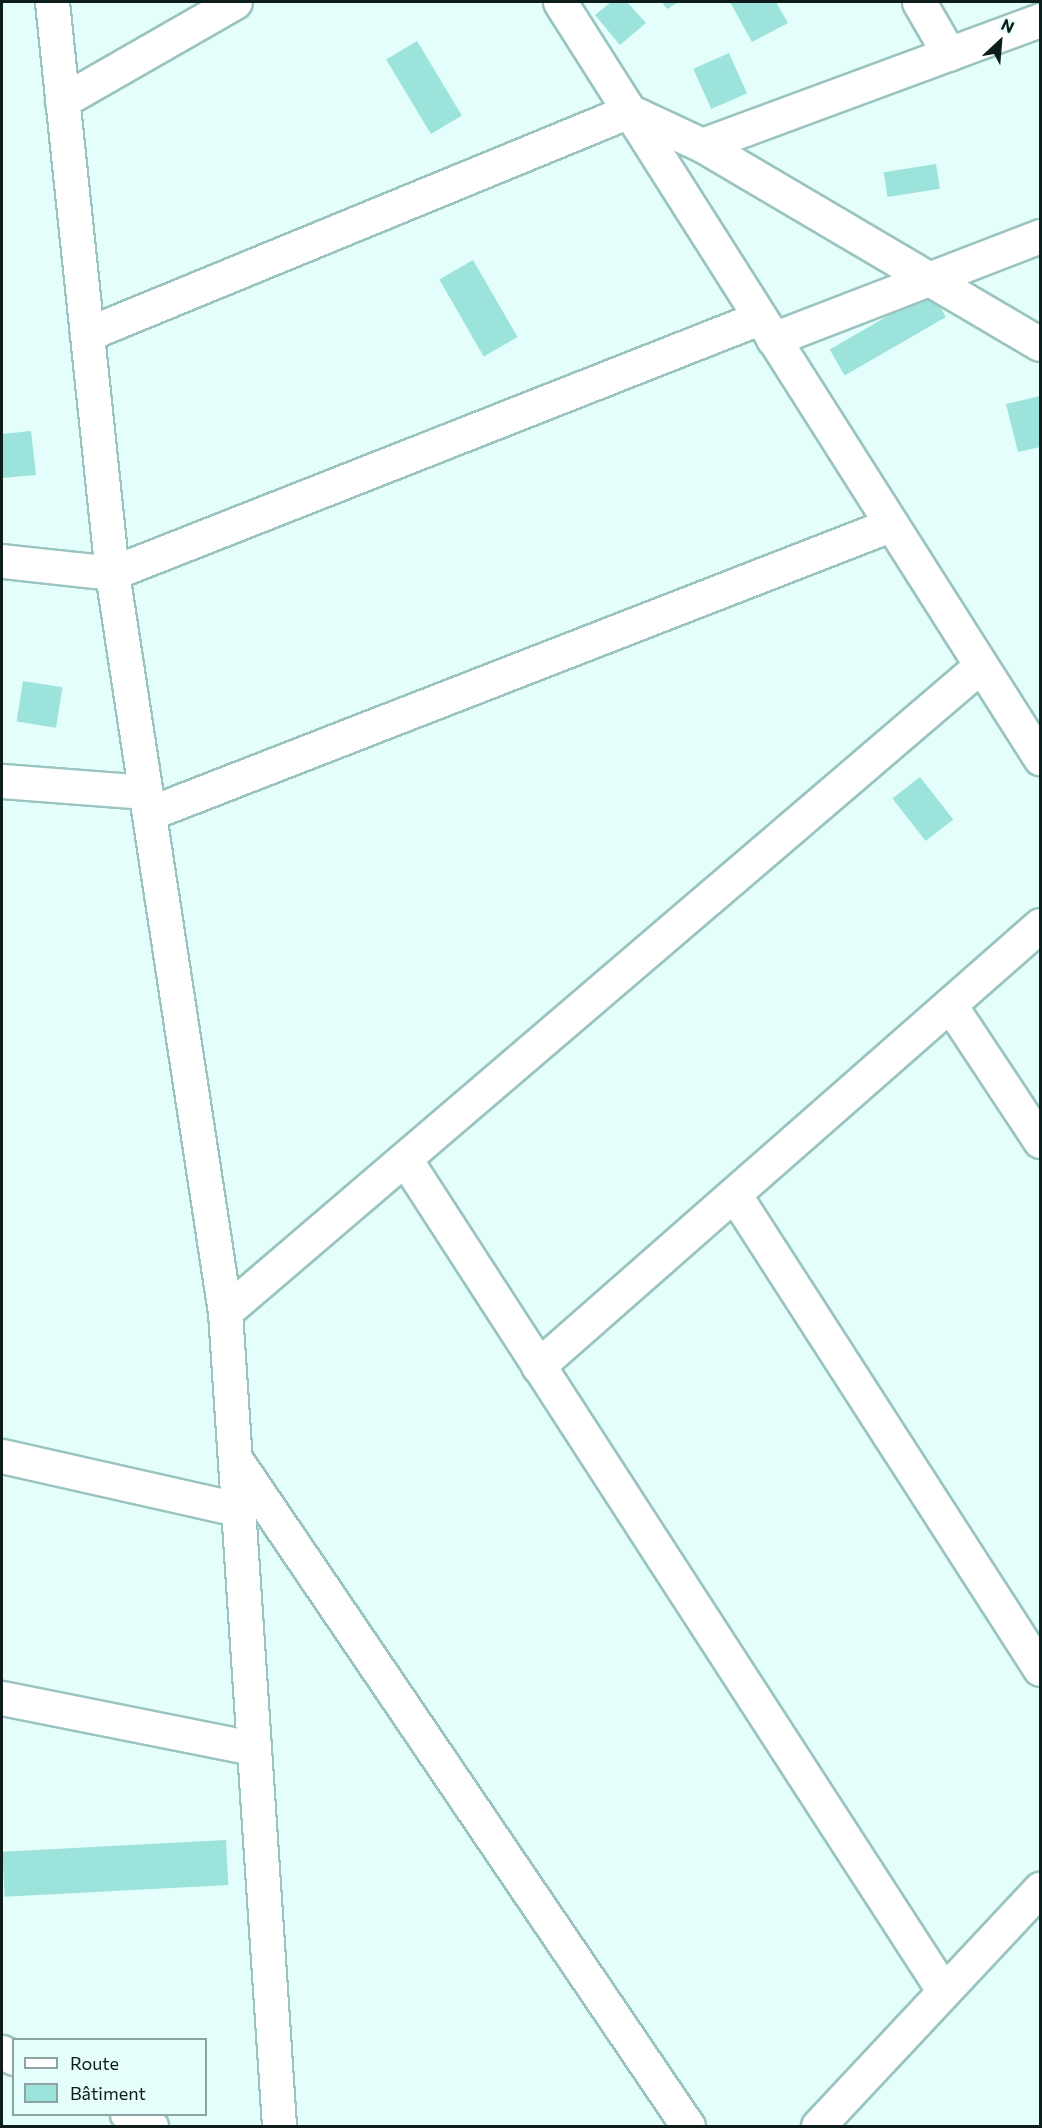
<!DOCTYPE html>
<html>
<head>
<meta charset="utf-8">
<style>
  body { margin:0 }
  #map { position:relative; width:1042px; height:2128px; overflow:hidden; background:#e4fefb; font-family:Commissioner,sans-serif }
  div>[style] { position:absolute }
  .building>* { inset:0; background:#9be3db; transform-origin:0 0 }
  .roads { filter:drop-shadow(2px 0 #99c4bf) drop-shadow(-2px 0 #99c4bf) drop-shadow(0 2px #99c4bf) drop-shadow(0 -2px #99c4bf) }
  .street>* { height:33px; margin:-16.5px; padding:0 16.5px; transform-origin:16.5px; border-radius:16.5px; background:#fff }
  .secondary>* { height:33px; margin:-16.5px; padding:0 16.5px; transform-origin:16.5px; border-radius:16.5px; background:#fff }
  span { translate:-50% -50%; white-space:nowrap; text-align:center; line-height:1.15; -webkit-text-stroke:5px #e4fefb; paint-order:stroke }
  .frame { position:absolute; inset:0; border:3px solid #0c1d1b; pointer-events:none }
  .legend { position:absolute; left:12px; top:2038px; width:195px; height:78px; box-sizing:border-box; background:#e4fefb; border:2px solid #8ea4a1; margin:0; padding:8px 10px; list-style:none; font-size:18px; color:#0c1d1b }
  .legend li { display:flex; align-items:center; gap:12px; height:30px }
  .legend b { width:30px; border:2px solid #8ea4a1 }
  .north { position:absolute; left:970px; top:12px; width:60px; height:60px; -webkit-text-stroke:4px #e4fefb; paint-order:stroke; rotate:26deg; font-size:16px; font-weight:700; line-height:24px; text-align:center; color:#0c1d1b }
  .north::after { content:''; display:block; margin:auto; width:21px; height:27px; background:#0c1d1b; clip-path:polygon(50% 0,100% 100%,50% 72%,0 100%) }
</style>
</head>
<body>
<div id="map">
  <div class="building">
    <i style="clip-path:polygon(611px 2px,627px 2px,646px 23px,620px 45px,595px 15px)"></i>
    <i style="clip-path:polygon(662px 2px,679px 2px,667px 9px)"></i>
    <i style="clip-path:polygon(730px 2px,776px 2px,788px 23px,752px 42px)"></i>
    <i style="left:417px;top:41px;width:87px;height:36px;rotate:59deg"></i>
    <i style="left:729px;top:53px;width:44px;height:39px;rotate:66deg"></i>
    <i style="left:936px;top:164px;width:25px;height:53px;rotate:81deg"></i>
    <i style="left:473px;top:260px;width:89px;height:39px;rotate:60deg"></i>
    <i style="left:931px;top:291px;width:30px;height:117px;rotate:60deg"></i>
    <i style="clip-path:polygon(1040px 396px,1040px 447px,1018px 452px,1006px 404px)"></i>
    <i style="clip-path:polygon(31px 431px,36px 475px,2px 478px,2px 434px)"></i>
    <i style="left:23px;top:681px;width:40px;height:41px;rotate:9deg"></i>
    <i style="left:920px;top:777px;width:54px;height:35px;rotate:52deg"></i>
    <i style="left:226px;top:1840px;width:45px;height:224px;rotate:87deg"></i>
  </div>
  <div class="roads">
    <div class="street">
      <i style="left:52px;top:2px;width:574px;rotate:84deg"></i>
      <i style="left:112px;top:573px;width:748px;rotate:81.31deg"></i>
      <i style="left:225px;top:1312px;width:816px;rotate:86.2deg"></i>
      <i style="left:560px;top:2px;width:896px;rotate:57.59deg"></i>
      <i style="left:919px;top:2px;width:60px;rotate:60deg"></i>
      <i style="left:62px;top:101px;width:199px;rotate:-29.8deg"></i>
      <i style="left:702px;top:145px;width:360px;rotate:-20.3deg"></i>
      <i style="left:87px;top:334px;width:586px;rotate:-22.36deg"></i>
      <i style="left:629px;top:111px;width:81px;rotate:25deg"></i>
      <i style="left:702px;top:145px;width:392px;rotate:30.5deg"></i>
      <i style="left:773px;top:339px;width:286px;rotate:-21.1deg"></i>
      <i style="left:2px;top:561px;width:111px;rotate:6.2deg"></i>
      <i style="left:112px;top:573px;width:695px;rotate:-21.51deg"></i>
      <i style="left:2px;top:781px;width:144px;rotate:4.4deg"></i>
      <i style="left:150px;top:813px;width:794px;rotate:-21.27deg"></i>
      <i style="left:950px;top:1005px;width:163px;rotate:56.5deg"></i>
      <i style="left:405px;top:1159px;width:990px;rotate:57.08deg"></i>
      <i style="left:734px;top:1194px;width:565px;rotate:57.21deg"></i>
      <i style="left:225px;top:1312px;width:992px;rotate:-40.54deg"></i>
      <i style="left:538px;top:1366px;width:668px;rotate:-41.3deg"></i>
      <i style="left:2px;top:1456px;width:242px;rotate:12.7deg"></i>
      <i style="left:236px;top:1460px;width:805px;rotate:55.84deg"></i>
      <i style="left:2px;top:1698px;width:256px;rotate:11.3deg"></i>
      <i style="left:818px;top:2126px;width:325px;rotate:-46.9deg"></i>
    </div>
    <div class="secondary">
      <i style="left:2px;top:2052px;width:13px;rotate:27deg"></i>
      <i style="left:127px;top:2114px;width:27px;rotate:27deg"></i>
    </div>
  </div>
  <div class="frame"></div>
  <ul class="legend">
  <li><b style="height:8px;background:#fff"></b>Route</li>
  <li><b style="height:16px;background:#9be3db"></b>Bâtiment</li>
  </ul>
  <div class="north">N</div>
</div>
</body>
</html>
